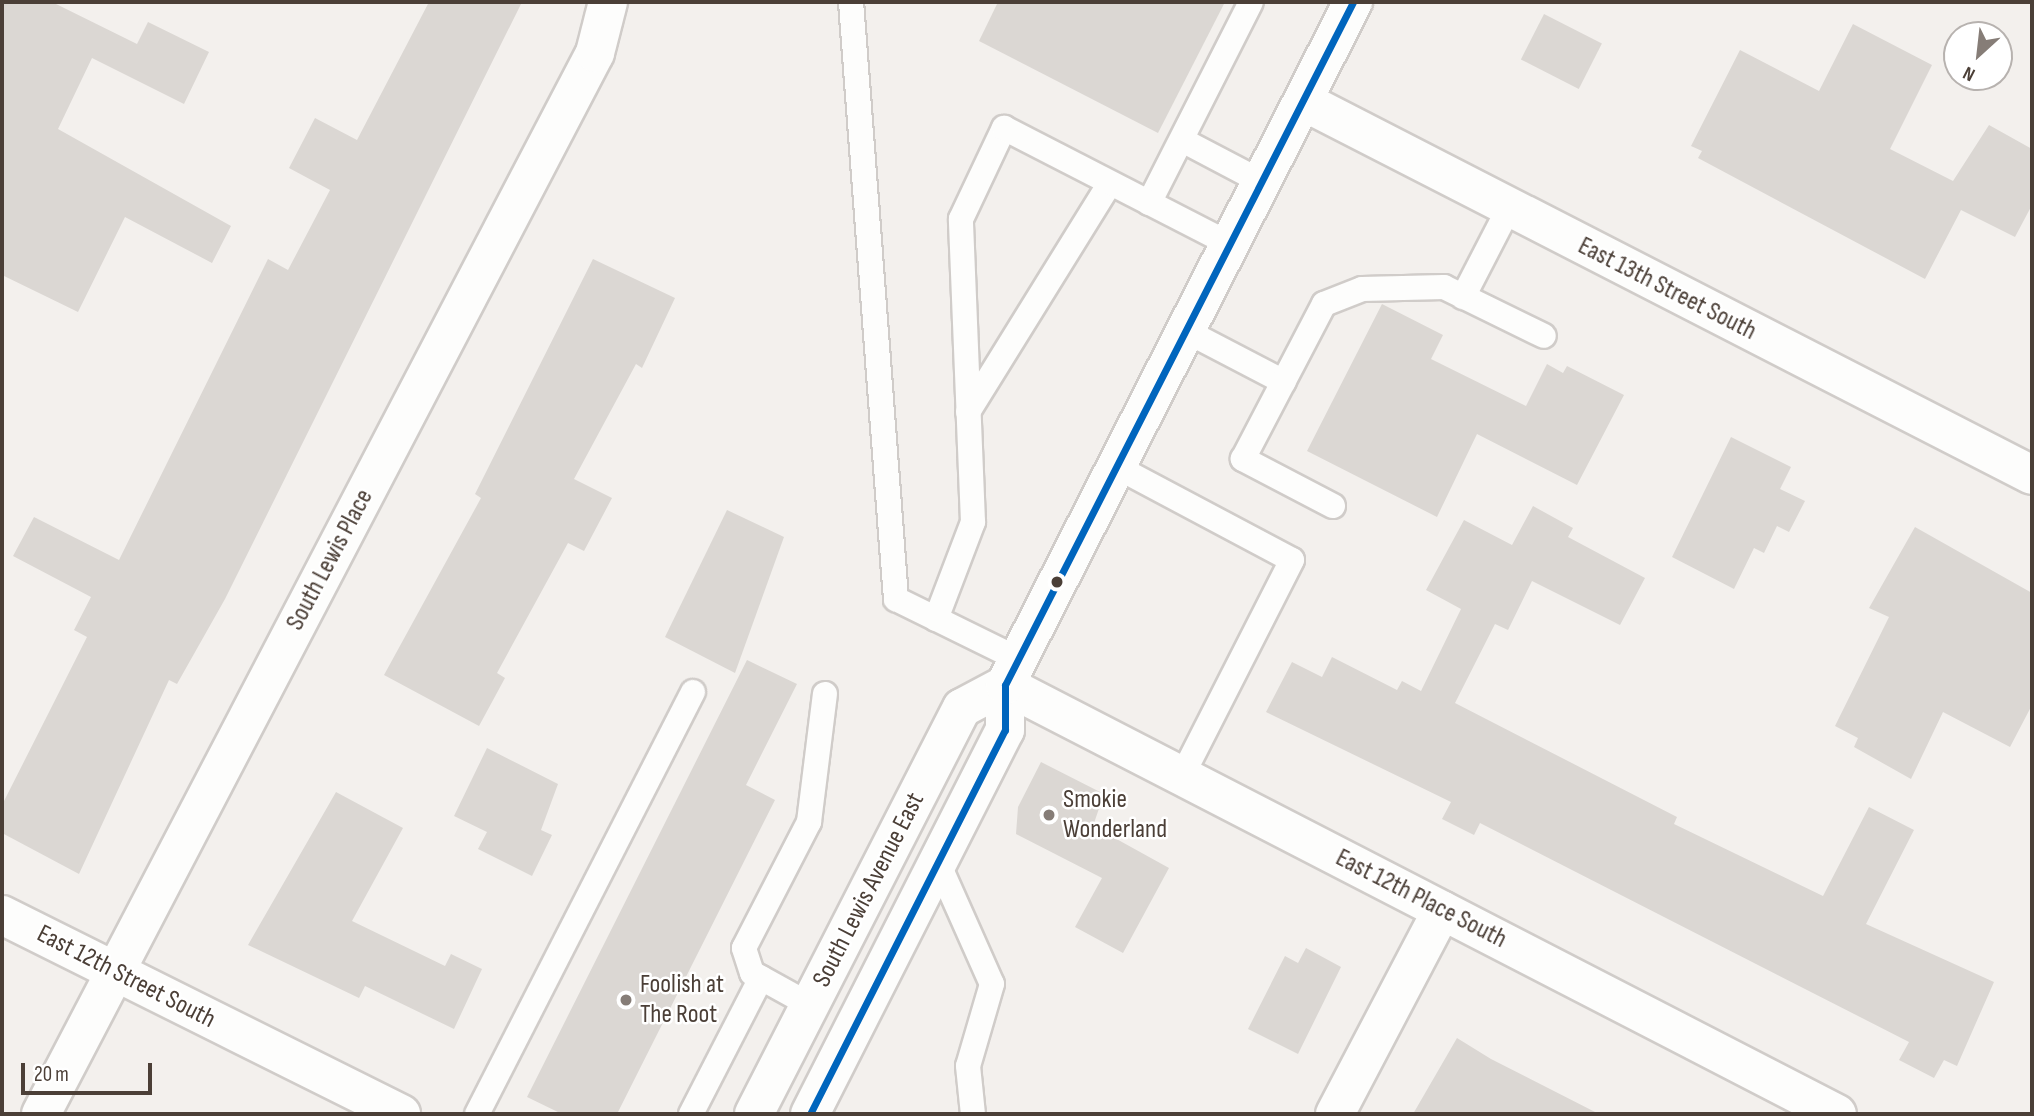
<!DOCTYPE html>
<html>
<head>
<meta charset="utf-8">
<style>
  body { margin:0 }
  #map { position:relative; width:2034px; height:1116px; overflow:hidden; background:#f3f0ed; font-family:"Sofia Sans Condensed",sans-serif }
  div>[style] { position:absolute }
  .building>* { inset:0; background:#dbd7d3; transform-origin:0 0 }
  .roads { filter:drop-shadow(2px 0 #d0ccc9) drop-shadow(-2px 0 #d0ccc9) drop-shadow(0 2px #d0ccc9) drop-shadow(0 -2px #d0ccc9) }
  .service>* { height:24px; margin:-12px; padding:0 12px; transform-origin:12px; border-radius:12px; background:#fdfdfc }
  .minor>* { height:38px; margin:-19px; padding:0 19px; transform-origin:19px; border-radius:19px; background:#fdfdfc }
  .tertiary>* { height:38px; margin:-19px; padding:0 19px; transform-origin:19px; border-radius:19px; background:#fdfdfc }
  .bus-1>* { height:7px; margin:-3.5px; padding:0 3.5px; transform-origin:3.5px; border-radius:3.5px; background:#0065bd }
  .dots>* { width:19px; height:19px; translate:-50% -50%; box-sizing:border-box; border:4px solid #fff; border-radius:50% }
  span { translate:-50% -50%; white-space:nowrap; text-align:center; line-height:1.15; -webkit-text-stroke:5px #fff; paint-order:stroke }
  .street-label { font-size:26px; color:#4b3f37 }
  .poi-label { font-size:26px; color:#4b3f37 }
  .left { translate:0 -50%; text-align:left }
  .frame { position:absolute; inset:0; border:4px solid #4b3f37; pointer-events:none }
  .north { position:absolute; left:1943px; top:21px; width:70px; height:70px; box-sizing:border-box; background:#fff; border:2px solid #b7b2af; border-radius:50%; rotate:207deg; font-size:19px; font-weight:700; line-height:28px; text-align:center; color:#4b3f37 }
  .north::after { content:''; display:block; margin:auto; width:24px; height:32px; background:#867d77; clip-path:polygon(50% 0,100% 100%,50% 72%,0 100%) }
  .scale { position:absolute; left:21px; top:1063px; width:131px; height:32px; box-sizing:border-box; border:4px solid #4b3f37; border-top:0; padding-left:9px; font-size:21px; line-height:24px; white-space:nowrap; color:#4b3f37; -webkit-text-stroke:5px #fff; paint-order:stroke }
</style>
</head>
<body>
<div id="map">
  <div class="building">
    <i style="clip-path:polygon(2px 2px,52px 2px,137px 44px,148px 22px,209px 52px,184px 104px,92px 58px,58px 129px,231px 226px,212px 263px,125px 217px,78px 312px,2px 275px)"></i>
    <i style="clip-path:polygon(429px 2px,522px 2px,225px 599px,177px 684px,169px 680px,79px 874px,2px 833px,2px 805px,87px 637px,74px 630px,91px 597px,13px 556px,34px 517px,119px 560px,268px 259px,288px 270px,330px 190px,289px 168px,315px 118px,357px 140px)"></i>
    <i style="clip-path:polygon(998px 2px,1225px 2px,1158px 133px,979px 41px)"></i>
    <i style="left:1544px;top:14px;width:65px;height:51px;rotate:27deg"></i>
    <i style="clip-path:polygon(1853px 24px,1932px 65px,1890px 149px,1953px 181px,1989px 125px,2032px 149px,2032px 205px,2015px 237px,1961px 210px,1925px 279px,1698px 158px,1702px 151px,1691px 146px,1740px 50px,1819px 91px)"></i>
    <i style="clip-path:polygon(593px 259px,675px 298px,642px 368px,636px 364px,574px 479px,612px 498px,584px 551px,568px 543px,497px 673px,505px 678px,479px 726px,384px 675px,481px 498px,475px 494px)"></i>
    <i style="clip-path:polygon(1382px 304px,1443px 335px,1431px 359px,1526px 406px,1547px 364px,1563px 373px,1567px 366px,1624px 395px,1577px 485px,1477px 434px,1437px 517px,1307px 451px)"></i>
    <i style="clip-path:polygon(1731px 437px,1791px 467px,1780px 489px,1805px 501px,1789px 532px,1777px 526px,1764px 553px,1754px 548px,1734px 589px,1672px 557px)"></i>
    <i style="clip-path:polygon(1533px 506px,1573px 528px,1568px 537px,1645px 578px,1620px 625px,1532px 581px,1508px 630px,1495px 624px,1455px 703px,1677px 817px,1674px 824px,1823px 896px,1869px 807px,1914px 830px,1866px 924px,1994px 982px,1957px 1066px,1944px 1060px,1934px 1078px,1899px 1060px,1909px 1042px,1480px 823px,1474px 835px,1442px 819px,1451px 802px,1266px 712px,1292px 662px,1322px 677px,1332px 657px,1397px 690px,1402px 681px,1421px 691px,1461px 609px,1426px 590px,1464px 520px,1512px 545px)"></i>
    <i style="clip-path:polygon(727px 510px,784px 537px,735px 673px,665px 637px)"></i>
    <i style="clip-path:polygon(1915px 527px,2032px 593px,2032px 705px,2010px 747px,1943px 712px,1911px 779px,1854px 747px,1858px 738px,1835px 726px,1889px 617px,1869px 608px)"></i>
    <i style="clip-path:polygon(747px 660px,797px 684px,746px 785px,775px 800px,617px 1114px,562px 1114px,527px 1097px)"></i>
    <i style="clip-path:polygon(487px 748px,558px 784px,541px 830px,552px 835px,532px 876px,478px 849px,487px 832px,454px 816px)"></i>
    <i style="clip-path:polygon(1041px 762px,1104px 794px,1093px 826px,1169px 868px,1123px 953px,1075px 927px,1102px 878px,1016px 834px,1018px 807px)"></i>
    <i style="clip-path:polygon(336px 792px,403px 828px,352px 921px,445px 966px,451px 954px,482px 969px,454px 1029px,365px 986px,359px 998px,248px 945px)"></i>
    <i style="clip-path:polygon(1306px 948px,1341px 967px,1298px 1054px,1248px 1029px,1285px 956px,1298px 963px)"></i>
    <i style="clip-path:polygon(1457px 1038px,1491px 1059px,1599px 1114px,1413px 1114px)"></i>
  </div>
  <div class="roads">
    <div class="service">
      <i style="left:851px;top:2px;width:599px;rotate:85.69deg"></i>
      <i style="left:896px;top:599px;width:136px;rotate:26.2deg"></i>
      <i style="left:1182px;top:140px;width:90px;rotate:27.7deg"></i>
      <i style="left:1149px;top:203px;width:225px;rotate:-63.1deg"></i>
      <i style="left:1463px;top:297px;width:100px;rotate:-62.7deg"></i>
      <i style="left:1186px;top:331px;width:110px;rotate:27.5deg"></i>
      <i style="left:968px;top:412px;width:269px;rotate:-58.2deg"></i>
      <i style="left:1117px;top:467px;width:198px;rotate:28deg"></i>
      <i style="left:1292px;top:560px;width:242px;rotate:117deg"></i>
      <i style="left:1333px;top:506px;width:102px;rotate:-152.4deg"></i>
      <i style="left:1243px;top:459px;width:175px;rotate:-62.4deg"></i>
      <i style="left:1324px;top:304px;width:41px;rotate:-21.5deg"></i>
      <i style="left:1362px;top:289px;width:82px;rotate:-1.4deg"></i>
      <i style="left:1444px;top:287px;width:111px;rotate:26.1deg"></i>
      <i style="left:936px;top:619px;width:104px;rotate:-69.1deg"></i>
      <i style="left:973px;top:522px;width:303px;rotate:-92.3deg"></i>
      <i style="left:961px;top:219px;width:101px;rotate:-64.7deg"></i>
      <i style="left:1004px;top:128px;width:254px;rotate:27.2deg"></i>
      <i style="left:939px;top:865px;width:130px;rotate:66deg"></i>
      <i style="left:992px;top:984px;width:85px;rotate:106.3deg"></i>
      <i style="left:968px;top:1066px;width:48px;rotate:84.1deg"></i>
      <i style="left:810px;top:1005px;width:66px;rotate:-151.1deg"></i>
      <i style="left:752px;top:973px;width:26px;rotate:-108deg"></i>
      <i style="left:744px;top:948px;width:142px;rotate:-62.7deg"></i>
      <i style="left:809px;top:822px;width:129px;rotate:-82.9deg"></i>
      <i style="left:477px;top:1114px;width:474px;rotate:-62.9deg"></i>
      <i style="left:691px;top:1114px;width:153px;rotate:-62.8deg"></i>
    </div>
    <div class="minor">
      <i style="left:1005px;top:685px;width:936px;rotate:27.28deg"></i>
      <i style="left:2px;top:915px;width:446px;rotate:26.5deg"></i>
      <i style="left:41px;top:1114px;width:1197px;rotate:-62.43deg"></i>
      <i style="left:595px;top:53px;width:53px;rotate:-75.7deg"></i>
      <i style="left:1335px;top:1114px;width:230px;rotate:-62.3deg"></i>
    </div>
    <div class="tertiary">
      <i style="left:1303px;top:101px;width:819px;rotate:27.16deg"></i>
      <i style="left:754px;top:1114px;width:456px;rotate:-62.9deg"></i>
      <i style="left:962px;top:708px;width:49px;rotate:-28.1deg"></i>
      <i style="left:810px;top:1114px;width:431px;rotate:-63.1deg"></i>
      <i style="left:1005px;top:730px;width:45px;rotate:-90deg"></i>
      <i style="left:1005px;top:685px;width:767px;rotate:-63deg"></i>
    </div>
  </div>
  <div class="bus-1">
    <i style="left:810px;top:1114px;width:431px;rotate:-63.1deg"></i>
    <i style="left:1005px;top:730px;width:45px;rotate:-90deg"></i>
    <i style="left:1005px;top:685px;width:767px;rotate:-63deg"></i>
  </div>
  <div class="dots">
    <i style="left:1057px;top:582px;background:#4b3f37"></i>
    <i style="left:1049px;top:815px;background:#867d77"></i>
    <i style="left:626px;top:1000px;background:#867d77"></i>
  </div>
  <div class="street-label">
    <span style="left:1667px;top:289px;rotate:27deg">East 13th Street South</span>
    <span style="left:330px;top:560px;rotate:-62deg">South Lewis Place</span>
    <span style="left:869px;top:890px;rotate:-63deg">South Lewis Avenue East</span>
    <span style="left:1421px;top:899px;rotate:27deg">East 12th Place South</span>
    <span style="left:126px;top:977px;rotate:27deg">East 12th Street South</span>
  </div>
  <div class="poi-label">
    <span class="left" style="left:1063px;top:815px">Smokie<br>Wonderland</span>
    <span class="left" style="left:640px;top:1000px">Foolish at<br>The Root</span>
  </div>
  <div class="frame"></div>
  <div class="north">N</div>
  <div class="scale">20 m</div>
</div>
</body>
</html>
